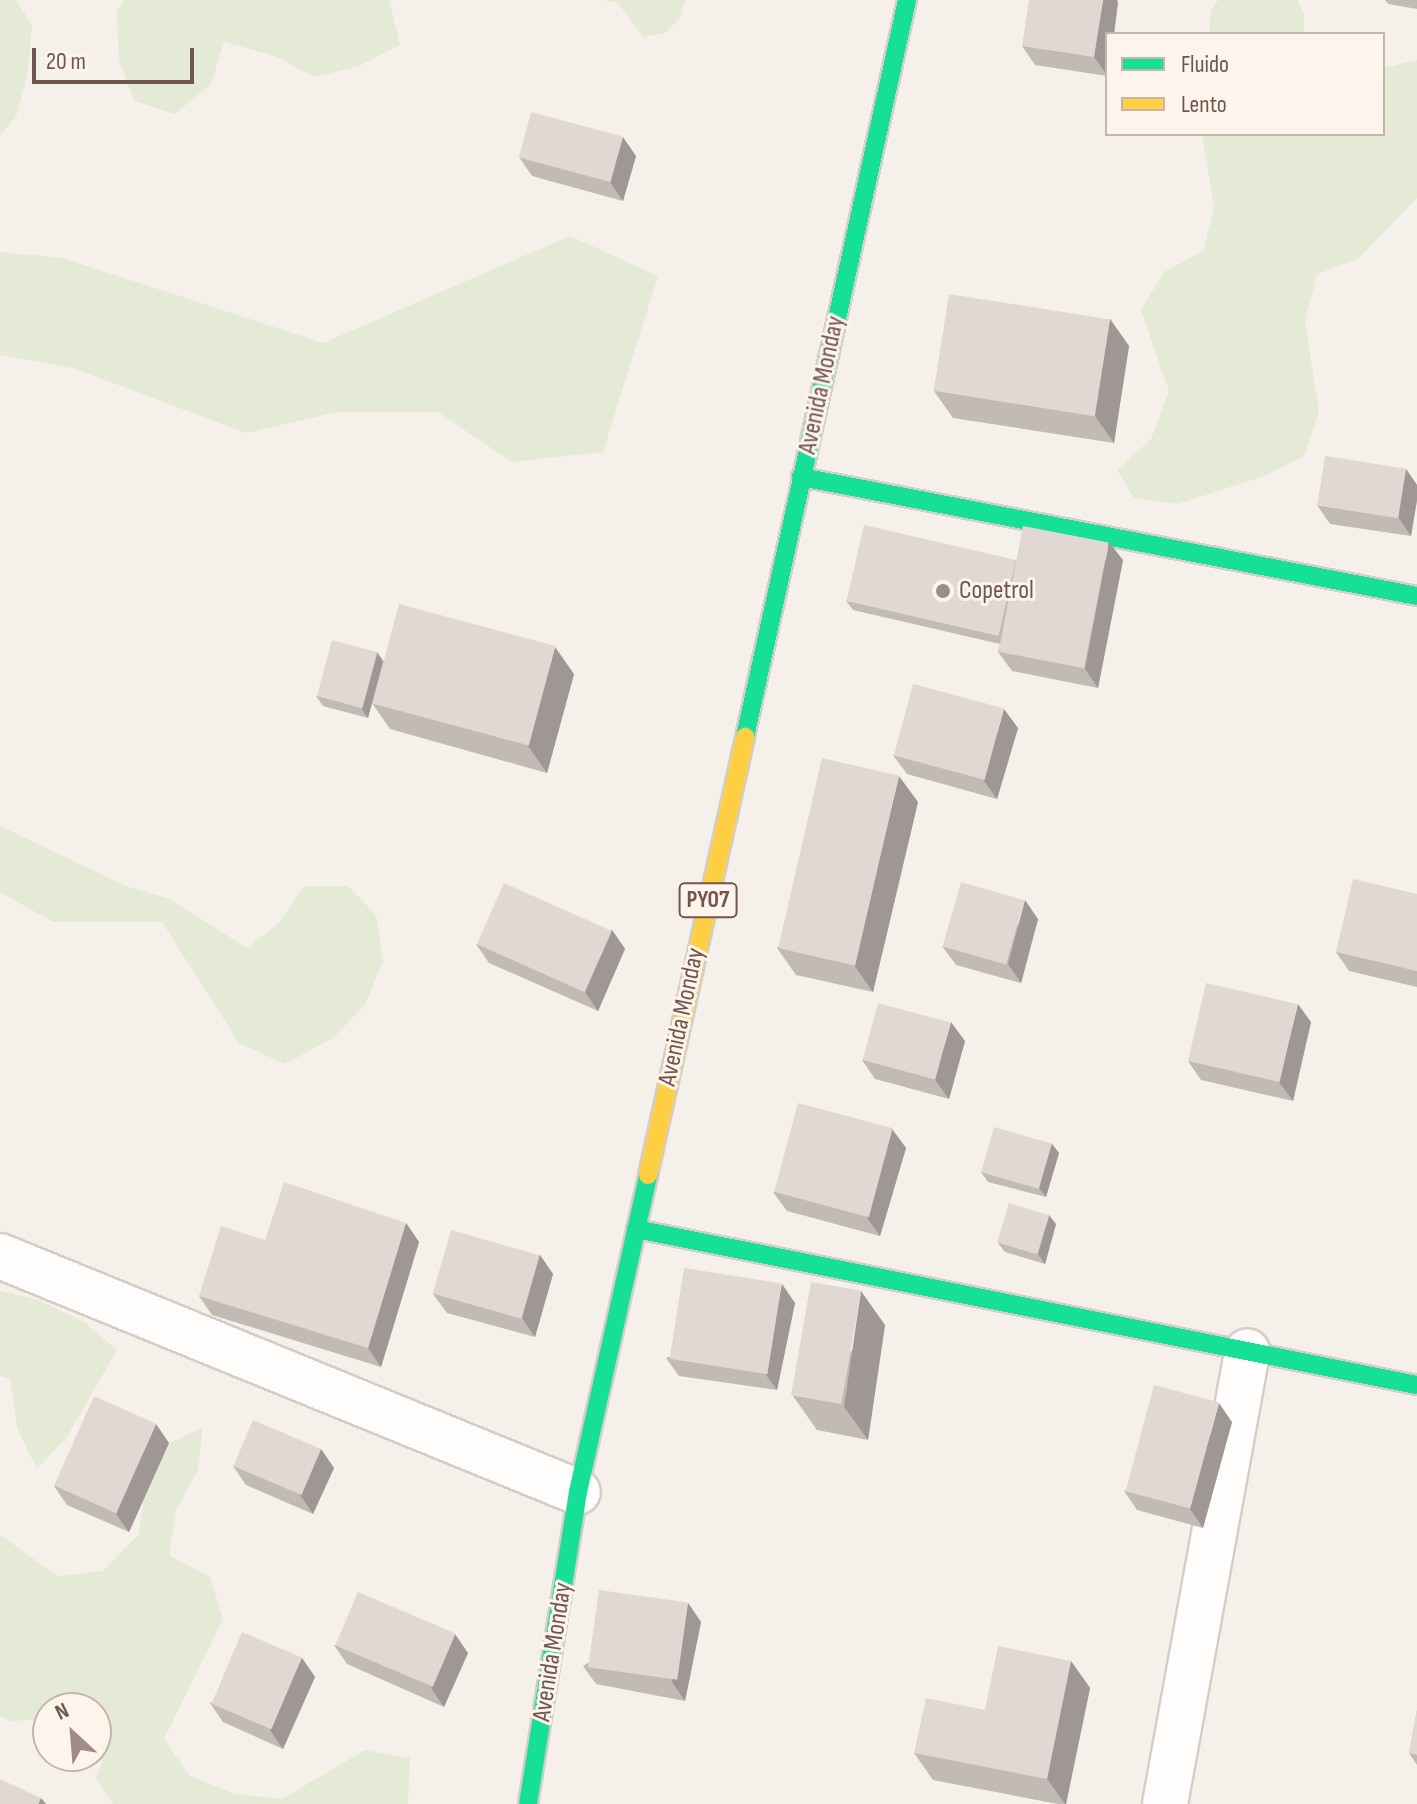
<!DOCTYPE html>
<html>
<head>
<meta charset="utf-8">
<style>
  body { margin:0 }
  #map { position:relative; width:1417px; height:1804px; overflow:hidden; background:#f6f0ea; font-family:"Sofia Sans Condensed",sans-serif }
  div>[style] { position:absolute }
  .green>* { inset:0; background:#e4ead6 }
  .roads { filter:drop-shadow(2px 0 #d5cdc8) drop-shadow(-2px 0 #d5cdc8) drop-shadow(0 2px #d5cdc8) drop-shadow(0 -2px #d5cdc8) }
  .street>* { height:44px; margin:-22px; padding:0 22px; transform-origin:22px; border-radius:22px; background:#fefdfc }
  .fast>* { height:18px; margin:-9px; padding:0 9px; transform-origin:9px; border-radius:9px; background:#16e098 }
  .slow>* { height:18px; margin:-9px; padding:0 9px; transform-origin:9px; border-radius:9px; background:#ffcf43 }
  .wall>* { inset:0; background:#c2bab5 }
  .shaded-wall>* { inset:0; background:#9e9794 }
  .building>* { inset:0; background:#e2d8d3; transform-origin:0 0 }
  .dots>* { width:22px; height:22px; translate:-50% -50%; box-sizing:border-box; border:4px solid #fdf4eb; border-radius:50% }
  span { translate:-50% -50%; white-space:nowrap; text-align:center; line-height:1.15; -webkit-text-stroke:6px #fdf4eb; paint-order:stroke }
  .shield-label span { padding:2px 6px; background:#fdf4eb; border:2px solid; border-radius:6px; -webkit-text-stroke-width:0 }
  .shield-label { font-size:24px; color:#70564e; font-weight:700 }
  .street-label { font-size:26px; color:#70564e }
  .poi-label { font-size:26px; color:#70564e }
  .left { translate:0 -50%; text-align:left }
  .legend { position:absolute; left:1105px; top:32px; width:280px; height:104px; box-sizing:border-box; background:#fdf4eb; border:2px solid #c5b5ac; margin:0; padding:10px 14px; list-style:none; font-size:24px; color:#70564e }
  .legend li { display:flex; align-items:center; gap:16px; height:40px }
  .legend b { width:40px; border:2px solid #c5b5ac }
  .north { position:absolute; left:32px; top:1692px; width:80px; height:80px; box-sizing:border-box; background:#fdf4eb; border:2px solid #c5b5ac; border-radius:50%; rotate:334deg; font-size:22px; font-weight:700; line-height:32px; text-align:center; color:#70564e }
  .north::after { content:''; display:block; margin:auto; width:28px; height:36px; background:#9f8c85; clip-path:polygon(50% 0,100% 100%,50% 72%,0 100%) }
  .scale { position:absolute; left:32px; top:48px; width:162px; height:36px; box-sizing:border-box; border:4px solid #70564e; border-top:0; padding-left:10px; font-size:24px; line-height:28px; white-space:nowrap; color:#70564e; -webkit-text-stroke:6px #fdf4eb; paint-order:stroke }
</style>
</head>
<body>
<div id="map">
  <div class="green">
    <i style="clip-path:polygon(0 0,16px 0,32px 25px,28px 72px,16px 117px,0 135px)"></i>
    <i style="clip-path:polygon(125px 0,389px 0,400px 45px,359px 66px,314px 77px,275px 56px,224px 42px,211px 84px,175px 114px,134px 101px,119px 59px,117px 10px)"></i>
    <i style="clip-path:polygon(603px 0,685px 0,680px 18px,665px 33px,643px 37px,618px 3px)"></i>
    <i style="clip-path:polygon(1218px 0,1297px 0,1304px 13px,1304px 34px,1209px 34px,1211px 11px)"></i>
    <i style="clip-path:polygon(1417px 60px,1417px 198px,1358px 259px,1317px 274px,1305px 321px,1319px 413px,1304px 456px,1264px 476px,1178px 504px,1134px 498px,1117px 470px,1151px 439px,1169px 391px,1141px 310px,1164px 272px,1204px 250px,1214px 206px,1202px 134px,1383px 134px,1383px 68px)"></i>
    <i style="clip-path:polygon(570px 236px,658px 276px,603px 452px,512px 462px,438px 412px,337px 412px,246px 433px,73px 368px,0 355px,0 252px,63px 258px,323px 343px)"></i>
    <i style="clip-path:polygon(0 826px,128px 887px,170px 899px,247px 948px,280px 922px,304px 886px,348px 886px,376px 915px,383px 961px,365px 1005px,333px 1038px,285px 1064px,239px 1043px,162px 922px,53px 922px,0 892px)"></i>
    <i style="clip-path:polygon(0 1291px,39px 1300px,84px 1322px,117px 1350px,67px 1437px,37px 1469px,17px 1428px,10px 1379px,0 1376px)"></i>
    <i style="clip-path:polygon(203px 1427px,198px 1470px,176px 1510px,169px 1555px,210px 1577px,223px 1619px,164px 1739px,189px 1775px,234px 1794px,282px 1799px,365px 1750px,410px 1758px,408px 1804px,113px 1804px,96px 1779px,110px 1738px,95px 1698px,75px 1708px,48px 1708px,48px 1719px,10px 1721px,0 1716px,0 1535px,58px 1576px,103px 1571px,139px 1534px,145px 1488px,162px 1447px)"></i>
  </div>
  <div class="roads">
    <div class="street">
      <i style="left:0;top:1256px;width:624px;rotate:22.21deg"></i>
      <i style="left:1165px;top:1804px;width:460px;rotate:-79.7deg"></i>
    </div>
    <div class="fast">
      <i style="left:801px;top:477px;width:627px;rotate:10.93deg"></i>
      <i style="left:745px;top:737px;width:755px;rotate:-77.6deg"></i>
      <i style="left:636px;top:1229px;width:796px;rotate:11.3deg"></i>
      <i style="left:528px;top:1804px;width:316px;rotate:-80.9deg"></i>
      <i style="left:578px;top:1492px;width:325px;rotate:-77.5deg"></i>
    </div>
    <div class="slow">
      <i style="left:648px;top:1175px;width:449px;rotate:-77.5deg"></i>
    </div>
  </div>
  <div class="wall">
    <i style="clip-path:polygon(1385px 0,1417px 0,1417px 9px,1388px 4px)"></i>
    <i style="clip-path:polygon(1118px 2px,1114px 34px,1107px 34px,1107px 76px,1035px 65px,1022px 46px)"></i>
    <i style="clip-path:polygon(636px 156px,623px 201px,532px 176px,519px 157px)"></i>
    <i style="clip-path:polygon(1110px 319px,1129px 346px,1114px 443px,953px 418px,934px 391px)"></i>
    <i style="clip-path:polygon(1406px 469px,1417px 485px,1417px 500px,1411px 536px,1330px 524px,1317px 505px)"></i>
    <i style="clip-path:polygon(1016px 560px,1123px 560px,1098px 688px,1012px 671px,998px 652px,1000px 644px,853px 610px,846px 601px)"></i>
    <i style="clip-path:polygon(377px 652px,383px 661px,574px 674px,547px 773px,390px 729px,372px 703px,368px 718px,323px 706px,316px 696px)"></i>
    <i style="clip-path:polygon(1018px 728px,997px 799px,907px 774px,893px 755px)"></i>
    <i style="clip-path:polygon(918px 802px,873px 992px,796px 975px,777px 948px)"></i>
    <i style="clip-path:polygon(1417px 894px,1417px 987px,1349px 971px,1336px 952px)"></i>
    <i style="clip-path:polygon(1038px 919px,1021px 983px,956px 965px,942px 946px)"></i>
    <i style="clip-path:polygon(612px 930px,625px 949px,598px 1011px,489px 963px,476px 944px)"></i>
    <i style="clip-path:polygon(1311px 1022px,1293px 1101px,1201px 1080px,1188px 1061px)"></i>
    <i style="clip-path:polygon(965px 1041px,949px 1099px,875px 1079px,862px 1060px)"></i>
    <i style="clip-path:polygon(892px 1129px,906px 1148px,880px 1236px,787px 1211px,773px 1192px)"></i>
    <i style="clip-path:polygon(1052px 1144px,1059px 1153px,1046px 1197px,988px 1182px,981px 1172px)"></i>
    <i style="clip-path:polygon(406px 1223px,419px 1242px,381px 1367px,212px 1315px,199px 1296px,265px 1240px)"></i>
    <i style="clip-path:polygon(1056px 1224px,1045px 1264px,1005px 1252px,998px 1243px)"></i>
    <i style="clip-path:polygon(540px 1255px,553px 1274px,535px 1337px,447px 1313px,433px 1294px)"></i>
    <i style="clip-path:polygon(795px 1303px,777px 1390px,679px 1376px,666px 1358px)"></i>
    <i style="clip-path:polygon(885px 1325px,868px 1440px,817px 1430px,793px 1396px)"></i>
    <i style="clip-path:polygon(1232px 1422px,1203px 1528px,1137px 1510px,1124px 1491px)"></i>
    <i style="clip-path:polygon(169px 1443px,129px 1532px,67px 1505px,54px 1486px)"></i>
    <i style="clip-path:polygon(321px 1449px,334px 1468px,313px 1514px,246px 1485px,233px 1466px)"></i>
    <i style="clip-path:polygon(688px 1603px,701px 1622px,685px 1701px,596px 1684px,583px 1666px)"></i>
    <i style="clip-path:polygon(334px 1645px,468px 1653px,444px 1707px,347px 1664px)"></i>
    <i style="clip-path:polygon(302px 1658px,315px 1677px,283px 1749px,223px 1722px,210px 1703px)"></i>
    <i style="clip-path:polygon(1071px 1661px,1090px 1688px,1066px 1804px,1058px 1804px,933px 1780px,914px 1753px)"></i>
    <i style="clip-path:polygon(1417px 1710px,1417px 1765px,1409px 1753px)"></i>
  </div>
  <div class="shaded-wall">
    <i style="clip-path:polygon(1103px 0,1117px 0,1118px 2px,1114px 34px,1107px 34px,1107px 75px,1094px 57px)"></i>
    <i style="clip-path:polygon(623px 137px,636px 156px,623px 201px,610px 182px)"></i>
    <i style="clip-path:polygon(1110px 319px,1129px 346px,1114px 443px,1095px 416px)"></i>
    <i style="clip-path:polygon(1406px 469px,1417px 485px,1417px 500px,1411px 536px,1398px 517px)"></i>
    <i style="clip-path:polygon(1109px 542px,1123px 560px,1098px 688px,1085px 669px)"></i>
    <i style="clip-path:polygon(555px 647px,574px 674px,547px 773px,528px 746px)"></i>
    <i style="clip-path:polygon(377px 652px,383px 661px,368px 718px,361px 708px)"></i>
    <i style="clip-path:polygon(1004px 709px,1018px 728px,997px 799px,984px 781px)"></i>
    <i style="clip-path:polygon(899px 776px,918px 802px,873px 992px,854px 965px)"></i>
    <i style="clip-path:polygon(1025px 900px,1038px 919px,1021px 983px,1008px 964px)"></i>
    <i style="clip-path:polygon(612px 930px,625px 949px,598px 1011px,585px 992px)"></i>
    <i style="clip-path:polygon(1298px 1004px,1311px 1022px,1293px 1101px,1279px 1082px)"></i>
    <i style="clip-path:polygon(951px 1022px,965px 1041px,949px 1099px,935px 1080px)"></i>
    <i style="clip-path:polygon(892px 1129px,906px 1148px,880px 1236px,867px 1218px)"></i>
    <i style="clip-path:polygon(1052px 1144px,1059px 1153px,1046px 1197px,1039px 1188px)"></i>
    <i style="clip-path:polygon(1049px 1215px,1056px 1224px,1045px 1264px,1038px 1254px)"></i>
    <i style="clip-path:polygon(406px 1223px,419px 1242px,381px 1367px,368px 1348px)"></i>
    <i style="clip-path:polygon(540px 1255px,553px 1274px,535px 1337px,522px 1318px)"></i>
    <i style="clip-path:polygon(782px 1284px,795px 1303px,777px 1390px,764px 1372px)"></i>
    <i style="clip-path:polygon(861px 1291px,885px 1325px,868px 1440px,844px 1407px)"></i>
    <i style="clip-path:polygon(1219px 1403px,1232px 1422px,1203px 1528px,1190px 1509px)"></i>
    <i style="clip-path:polygon(156px 1424px,169px 1443px,129px 1532px,116px 1514px)"></i>
    <i style="clip-path:polygon(321px 1449px,334px 1468px,313px 1514px,300px 1495px)"></i>
    <i style="clip-path:polygon(688px 1603px,701px 1622px,685px 1701px,672px 1682px)"></i>
    <i style="clip-path:polygon(455px 1634px,468px 1653px,444px 1707px,431px 1688px)"></i>
    <i style="clip-path:polygon(302px 1658px,315px 1677px,283px 1749px,270px 1730px)"></i>
    <i style="clip-path:polygon(1071px 1661px,1090px 1688px,1066px 1804px,1065px 1804px,1047px 1779px)"></i>
    <i style="clip-path:polygon(41px 1798px,46px 1804px,38px 1804px)"></i>
  </div>
  <div class="building">
    <i style="clip-path:polygon(1029px 0,1103px 0,1094px 57px,1022px 46px)"></i>
    <i style="left:531px;top:112px;width:95px;height:47px;rotate:15deg"></i>
    <i style="left:949px;top:294px;width:163px;height:98px;rotate:9deg"></i>
    <i style="left:1325px;top:456px;width:82px;height:50px;rotate:9deg"></i>
    <i style="left:864px;top:525px;width:156px;height:78px;rotate:13deg"></i>
    <i style="left:1023px;top:526px;width:87px;height:128px;rotate:11deg"></i>
    <i style="left:399px;top:604px;width:162px;height:103px;rotate:15deg"></i>
    <i style="left:332px;top:640px;width:47px;height:58px;rotate:15deg"></i>
    <i style="left:913px;top:684px;width:94px;height:74px;rotate:15deg"></i>
    <i style="left:822px;top:758px;width:79px;height:195px;rotate:13deg"></i>
    <i style="clip-path:polygon(1353px 879px,1417px 894px,1417px 971px,1336px 952px)"></i>
    <i style="left:961px;top:882px;width:66px;height:67px;rotate:16deg"></i>
    <i style="left:504px;top:883px;width:118px;height:67px;rotate:24deg"></i>
    <i style="left:1206px;top:983px;width:94px;height:80px;rotate:13deg"></i>
    <i style="left:878px;top:1003px;width:75px;height:59px;rotate:15deg"></i>
    <i style="left:798px;top:1103px;width:98px;height:92px;rotate:15deg"></i>
    <i style="left:994px;top:1127px;width:60px;height:47px;rotate:16deg"></i>
    <i style="clip-path:polygon(284px 1182px,406px 1223px,368px 1348px,199px 1296px,221px 1226px,265px 1240px)"></i>
    <i style="left:1009px;top:1203px;width:42px;height:41px;rotate:17deg"></i>
    <i style="left:451px;top:1230px;width:92px;height:66px;rotate:16deg"></i>
    <i style="left:684px;top:1268px;width:99px;height:92px;rotate:9deg"></i>
    <i style="left:811px;top:1282px;width:51px;height:115px;rotate:10deg"></i>
    <i style="left:1154px;top:1385px;width:67px;height:110px;rotate:15deg"></i>
    <i style="left:94px;top:1396px;width:68px;height:98px;rotate:24deg"></i>
    <i style="left:253px;top:1420px;width:74px;height:50px;rotate:23deg"></i>
    <i style="left:599px;top:1590px;width:90px;height:78px;rotate:8deg"></i>
    <i style="left:358px;top:1592px;width:106px;height:58px;rotate:23deg"></i>
    <i style="left:242px;top:1632px;width:65px;height:78px;rotate:23deg"></i>
    <i style="clip-path:polygon(998px 1646px,1071px 1661px,1047px 1779px,914px 1753px,926px 1698px,985px 1710px)"></i>
    <i style="clip-path:polygon(1417px 1710px,1417px 1755px,1409px 1753px)"></i>
    <i style="clip-path:polygon(0 1779px,41px 1798px,38px 1804px,0 1804px)"></i>
  </div>
  <div class="dots">
    <i style="left:943px;top:591px;background:#9f8c85"></i>
  </div>
  <div class="shield-label">
    <span style="left:708px;top:900px">PY07</span>
  </div>
  <div class="street-label">
    <span style="left:822px;top:385px;rotate:-78deg">Avenida Monday</span>
    <span style="left:682px;top:1017px;rotate:-78deg">Avenida Monday</span>
    <span style="left:553px;top:1652px;rotate:-81deg">Avenida Monday</span>
  </div>
  <div class="poi-label">
    <span class="left" style="left:959px;top:591px">Copetrol</span>
  </div>
  <ul class="legend">
  <li><b style="height:10px;background:#16e098"></b>Fluido</li>
  <li><b style="height:10px;background:#ffcf43"></b>Lento</li>
  </ul>
  <div class="north">N</div>
  <div class="scale">20 m</div>
</div>
</body>
</html>
